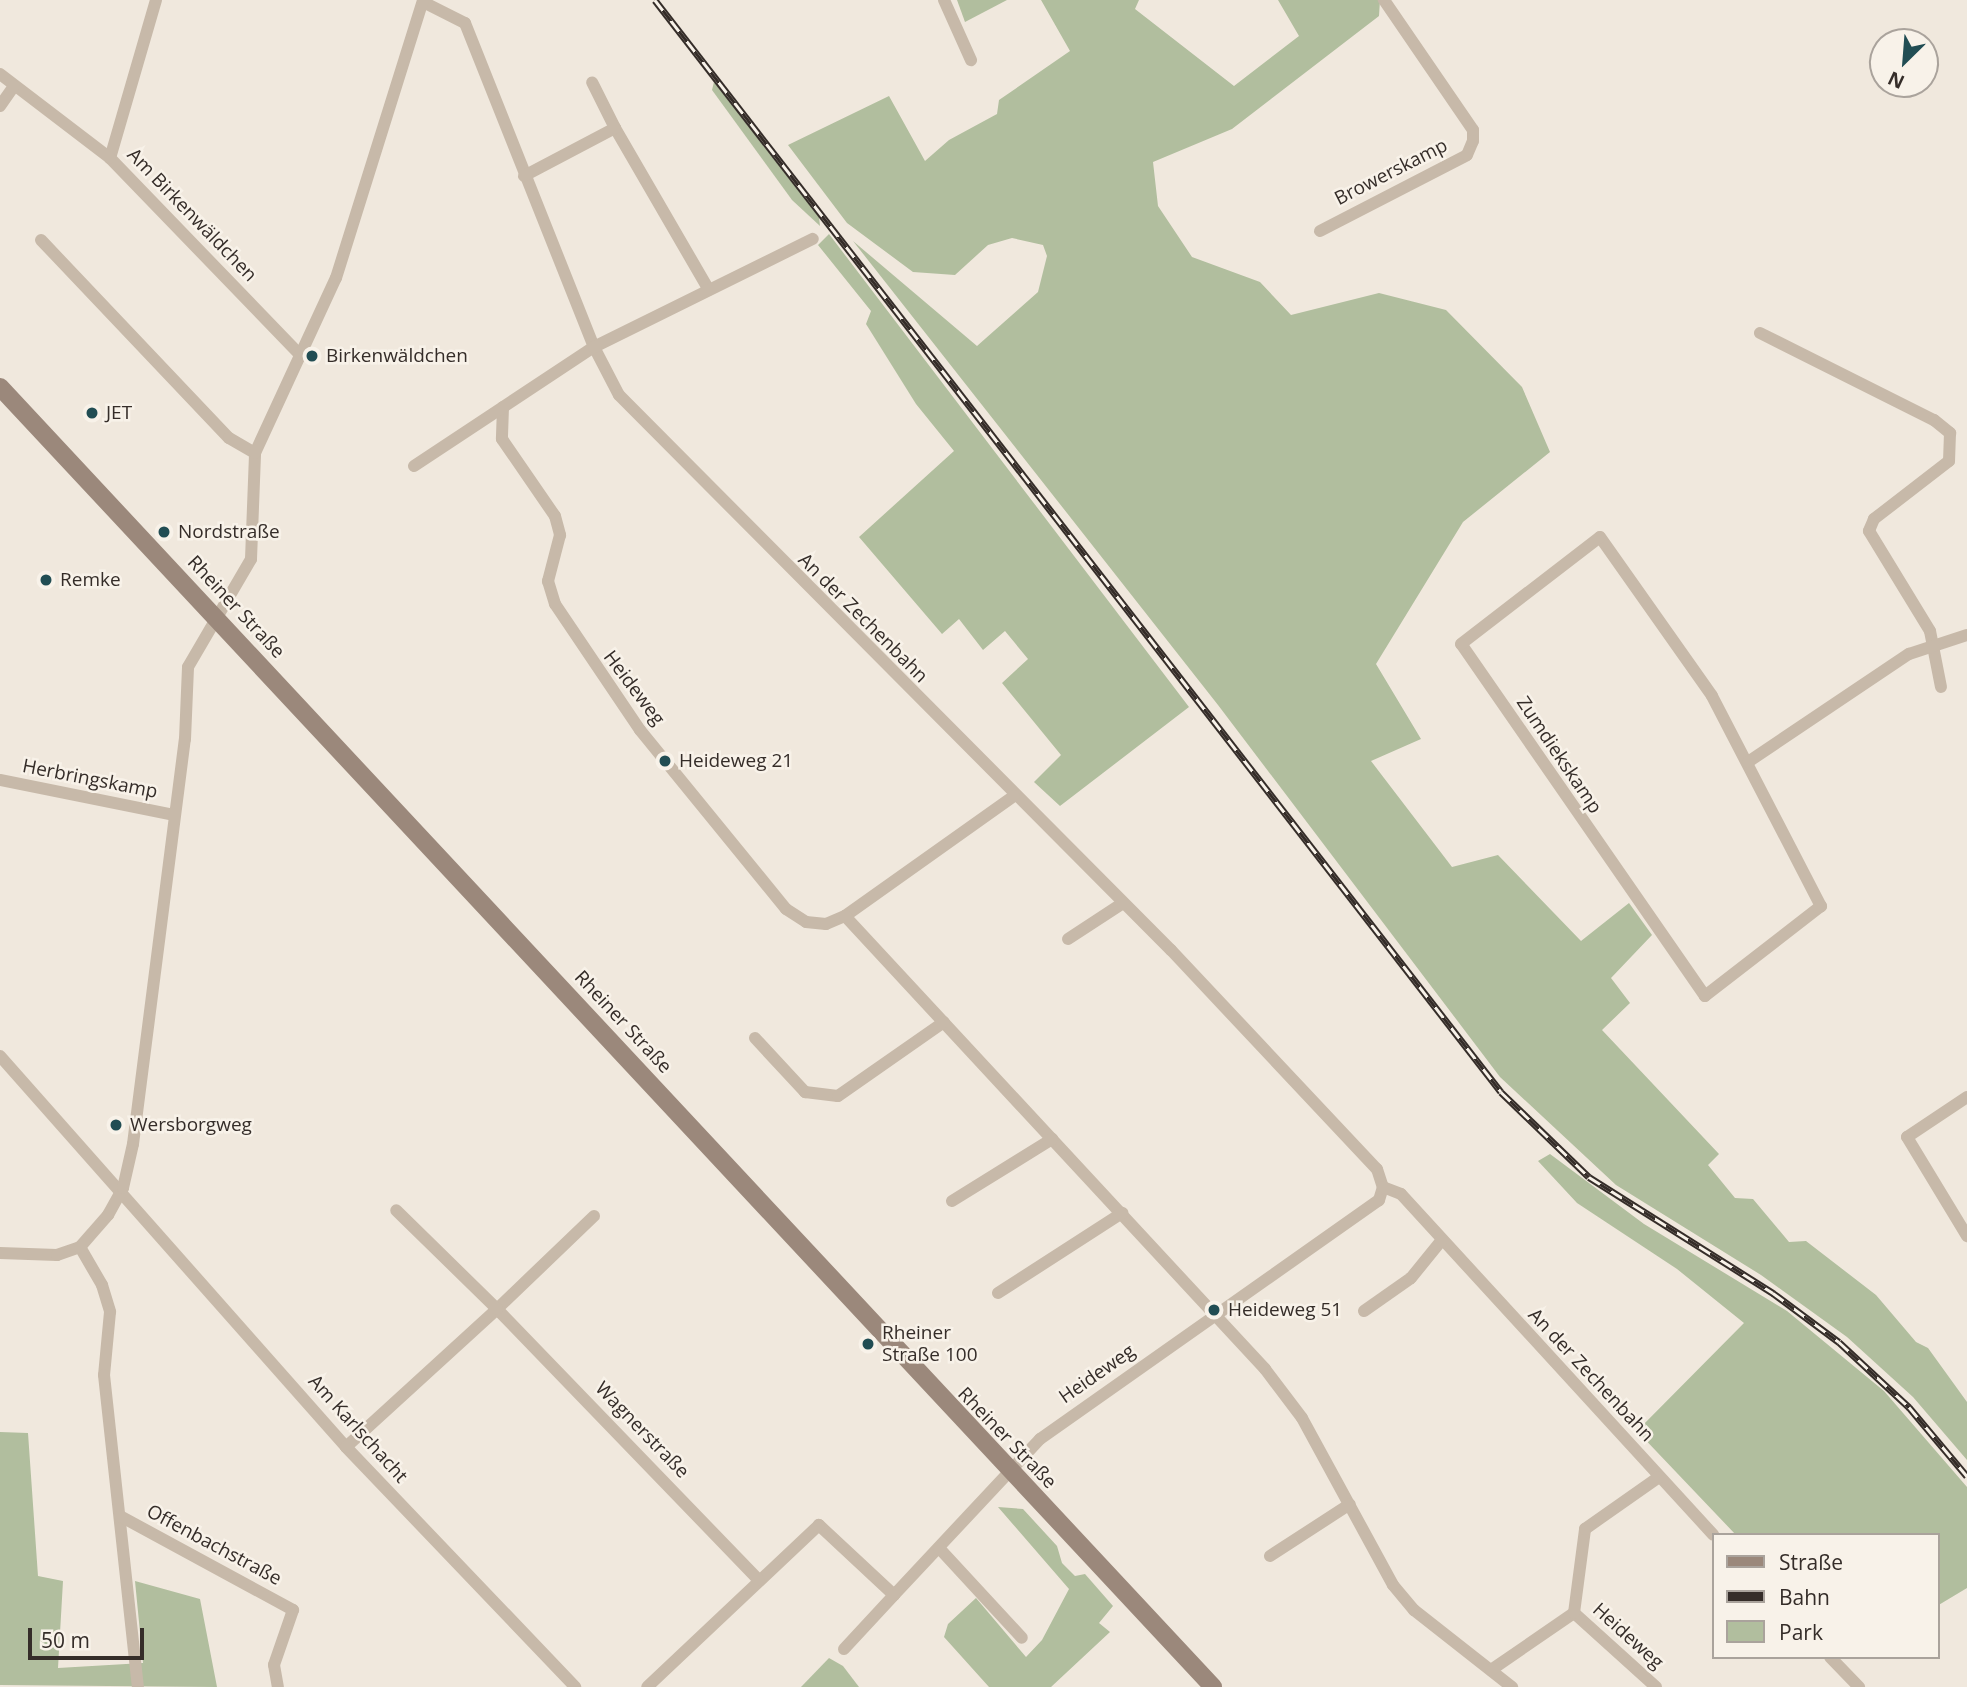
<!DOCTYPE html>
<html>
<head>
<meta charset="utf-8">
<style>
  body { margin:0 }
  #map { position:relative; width:1967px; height:1687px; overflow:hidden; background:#f0e8dd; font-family:"Open Sans",sans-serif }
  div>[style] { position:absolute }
  .green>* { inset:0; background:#b1be9e }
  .minor>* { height:12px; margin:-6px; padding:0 6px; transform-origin:6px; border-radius:6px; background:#c7b9a9 }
  .secondary>* { height:18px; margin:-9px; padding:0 9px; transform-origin:9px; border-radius:9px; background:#9b887b }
  .rail>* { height:7px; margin-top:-3.5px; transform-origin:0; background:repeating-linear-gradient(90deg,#f8f2e9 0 13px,#352d29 0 26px); box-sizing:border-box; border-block:2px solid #352d29 }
  .dots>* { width:19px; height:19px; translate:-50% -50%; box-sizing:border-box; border:4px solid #f8f2e9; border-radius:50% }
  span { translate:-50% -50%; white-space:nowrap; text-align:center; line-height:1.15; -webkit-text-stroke:5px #f8f2e9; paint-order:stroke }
  .street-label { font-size:19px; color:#352d29 }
  .poi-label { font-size:19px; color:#352d29 }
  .left { translate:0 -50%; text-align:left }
  .legend { position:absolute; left:1712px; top:1533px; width:228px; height:126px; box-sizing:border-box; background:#f8f2e9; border:2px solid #aaa39c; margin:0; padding:9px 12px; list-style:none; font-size:21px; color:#352d29 }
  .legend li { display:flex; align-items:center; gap:14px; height:35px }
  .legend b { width:35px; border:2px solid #aaa39c }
  .north { position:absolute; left:1869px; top:28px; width:70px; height:70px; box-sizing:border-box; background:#f8f2e9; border:2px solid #aaa39c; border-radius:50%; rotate:205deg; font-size:19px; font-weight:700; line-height:28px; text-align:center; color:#352d29 }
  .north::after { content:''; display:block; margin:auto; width:24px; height:32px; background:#214d53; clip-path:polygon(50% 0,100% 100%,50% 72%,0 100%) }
  .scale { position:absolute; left:28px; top:1628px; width:116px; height:32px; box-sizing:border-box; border:4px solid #352d29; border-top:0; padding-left:9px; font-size:21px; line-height:24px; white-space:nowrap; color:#352d29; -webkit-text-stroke:5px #f8f2e9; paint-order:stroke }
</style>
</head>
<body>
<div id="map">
  <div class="green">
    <i style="clip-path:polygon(957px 0,1007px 0,965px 22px)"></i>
    <i style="clip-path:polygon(1041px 0,1139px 0,1135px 9px,1234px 86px,1299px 36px,1278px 0,1380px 0,1379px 16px,1232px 129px,1153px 162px,1158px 206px,1192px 257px,1260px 282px,1291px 315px,1379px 293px,1446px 310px,1522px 387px,1550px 452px,1463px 522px,1376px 664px,1421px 739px,1371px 761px,1452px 867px,1498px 855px,1581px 941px,1629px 903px,1652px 935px,1611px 978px,1630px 1003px,1602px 1030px,1719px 1154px,1708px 1165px,1735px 1198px,1753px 1199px,1789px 1242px,1806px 1241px,1876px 1295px,1916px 1342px,1928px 1348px,1967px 1402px,1967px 1460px,1913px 1397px,1847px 1337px,1761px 1275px,1616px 1185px,1500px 1077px,1218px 705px,853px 241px,977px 346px,1038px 292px,1047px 256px,1043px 245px,1012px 238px,988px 245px,955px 275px,913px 272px,847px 223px,788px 145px,889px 96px,925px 161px,949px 140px,997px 114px,999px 100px,1070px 51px)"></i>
    <i style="clip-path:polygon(714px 82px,819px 217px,820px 226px,792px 200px,712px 90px)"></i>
    <i style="clip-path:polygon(829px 234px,1189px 707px,1060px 806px,1034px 782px,1061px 755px,1002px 683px,1028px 659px,1005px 631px,983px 650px,959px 619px,942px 634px,859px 537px,954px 451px,916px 404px,866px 324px,871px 311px,818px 245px)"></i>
    <i style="clip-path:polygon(1550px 1154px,1644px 1224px,1787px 1311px,1884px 1391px,1967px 1487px,1967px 1588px,1937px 1606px,1937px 1535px,1736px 1535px,1637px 1431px,1744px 1323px,1677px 1269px,1577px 1203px,1538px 1161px)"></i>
    <i style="clip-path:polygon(0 1432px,28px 1433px,38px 1576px,63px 1581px,58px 1668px,143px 1663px,135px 1581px,200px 1599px,217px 1687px,0 1685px)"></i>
    <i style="clip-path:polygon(998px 1507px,1023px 1509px,1057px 1546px,1062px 1563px,1075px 1576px,1085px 1574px,1113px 1606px,1099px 1623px,1110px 1632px,1051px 1687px,989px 1687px,944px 1637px,948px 1624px,976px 1598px,1026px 1657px,1042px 1640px,1069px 1589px)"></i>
    <i style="clip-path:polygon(829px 1658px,843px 1666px,859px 1687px,801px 1687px)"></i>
  </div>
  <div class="minor">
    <i style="left:156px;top:0;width:165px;rotate:106.2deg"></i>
    <i style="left:110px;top:158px;width:275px;rotate:46deg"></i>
    <i style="left:944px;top:0;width:66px;rotate:65.8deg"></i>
    <i style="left:423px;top:2px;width:47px;rotate:26.6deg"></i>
    <i style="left:465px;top:23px;width:349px;rotate:68.3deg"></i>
    <i style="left:594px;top:347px;width:54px;rotate:62.5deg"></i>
    <i style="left:619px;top:395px;width:783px;rotate:45.16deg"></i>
    <i style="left:1171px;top:950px;width:301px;rotate:46.8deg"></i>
    <i style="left:1377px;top:1169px;width:19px;rotate:72deg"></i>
    <i style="left:1383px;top:1187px;width:14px;rotate:107deg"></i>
    <i style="left:1379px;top:1200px;width:415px;rotate:144.8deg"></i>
    <i style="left:1040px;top:1439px;width:214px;rotate:133.1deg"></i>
    <i style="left:894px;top:1595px;width:103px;rotate:-137deg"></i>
    <i style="left:819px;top:1525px;width:236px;rotate:136.7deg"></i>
    <i style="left:0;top:74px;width:138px;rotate:37.4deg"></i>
    <i style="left:0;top:106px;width:24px;rotate:-55deg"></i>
    <i style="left:615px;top:128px;width:187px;rotate:59.9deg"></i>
    <i style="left:524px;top:176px;width:103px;rotate:-27.8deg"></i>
    <i style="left:615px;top:128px;width:51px;rotate:-116.6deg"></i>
    <i style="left:1320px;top:231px;width:165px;rotate:-27.3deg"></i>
    <i style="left:1467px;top:155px;width:15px;rotate:-67deg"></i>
    <i style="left:1473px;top:141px;width:11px;rotate:-90deg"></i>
    <i style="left:1473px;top:130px;width:158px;rotate:-124.4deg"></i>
    <i style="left:41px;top:240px;width:273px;rotate:46.5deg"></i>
    <i style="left:229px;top:438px;width:30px;rotate:30deg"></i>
    <i style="left:1760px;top:333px;width:195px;rotate:26.6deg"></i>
    <i style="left:1934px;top:420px;width:21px;rotate:39deg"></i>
    <i style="left:1950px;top:433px;width:28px;rotate:92deg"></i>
    <i style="left:1949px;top:461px;width:95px;rotate:142.3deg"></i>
    <i style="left:1874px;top:519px;width:13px;rotate:113deg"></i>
    <i style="left:1869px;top:531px;width:117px;rotate:58.6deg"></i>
    <i style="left:1930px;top:631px;width:57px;rotate:78.9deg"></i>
    <i style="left:503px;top:407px;width:32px;rotate:92deg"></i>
    <i style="left:502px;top:439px;width:93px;rotate:55.5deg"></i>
    <i style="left:555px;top:516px;width:20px;rotate:75deg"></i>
    <i style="left:560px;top:535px;width:48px;rotate:104.6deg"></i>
    <i style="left:548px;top:581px;width:24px;rotate:73deg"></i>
    <i style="left:555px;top:604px;width:152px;rotate:56deg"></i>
    <i style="left:640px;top:730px;width:231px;rotate:50.8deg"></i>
    <i style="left:786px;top:909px;width:24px;rotate:33deg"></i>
    <i style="left:806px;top:922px;width:20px;rotate:6deg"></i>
    <i style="left:826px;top:924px;width:21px;rotate:-23deg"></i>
    <i style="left:845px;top:916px;width:207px;rotate:-35.4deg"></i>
    <i style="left:414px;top:466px;width:216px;rotate:-33.5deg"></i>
    <i style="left:594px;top:347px;width:244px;rotate:-26.3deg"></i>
    <i style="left:1600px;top:537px;width:194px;rotate:54.8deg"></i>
    <i style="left:1712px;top:696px;width:237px;rotate:62.6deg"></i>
    <i style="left:1821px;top:906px;width:147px;rotate:142.2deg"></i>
    <i style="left:1705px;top:996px;width:428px;rotate:-124.7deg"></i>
    <i style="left:1461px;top:644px;width:175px;rotate:-37.6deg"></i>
    <i style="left:1748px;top:762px;width:194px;rotate:-33.9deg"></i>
    <i style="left:1909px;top:654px;width:61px;rotate:-18.1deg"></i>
    <i style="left:0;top:780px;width:177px;rotate:11.4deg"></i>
    <i style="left:845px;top:916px;width:618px;rotate:47.16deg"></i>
    <i style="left:1265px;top:1369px;width:61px;rotate:52.9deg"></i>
    <i style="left:1302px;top:1418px;width:190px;rotate:61.4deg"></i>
    <i style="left:1393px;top:1585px;width:33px;rotate:50deg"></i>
    <i style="left:1414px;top:1610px;width:125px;rotate:38.2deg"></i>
    <i style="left:1068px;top:939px;width:66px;rotate:-33.2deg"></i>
    <i style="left:755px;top:1038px;width:74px;rotate:47.2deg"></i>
    <i style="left:805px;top:1092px;width:33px;rotate:7deg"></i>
    <i style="left:838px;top:1096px;width:129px;rotate:-34.9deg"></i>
    <i style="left:0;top:1056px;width:522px;rotate:48.49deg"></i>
    <i style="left:346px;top:1447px;width:332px;rotate:46.3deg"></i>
    <i style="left:1967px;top:1097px;width:72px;rotate:146.3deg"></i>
    <i style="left:1907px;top:1137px;width:116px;rotate:58.8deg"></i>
    <i style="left:1383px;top:1187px;width:19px;rotate:21deg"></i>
    <i style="left:1401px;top:1194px;width:462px;rotate:47.5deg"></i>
    <i style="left:952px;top:1201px;width:118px;rotate:-31.8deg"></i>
    <i style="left:594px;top:1216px;width:134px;rotate:136.2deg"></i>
    <i style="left:497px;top:1309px;width:376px;rotate:46deg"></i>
    <i style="left:80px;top:1247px;width:44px;rotate:59.9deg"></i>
    <i style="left:102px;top:1285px;width:28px;rotate:73deg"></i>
    <i style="left:110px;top:1312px;width:63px;rotate:95.4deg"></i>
    <i style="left:104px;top:1375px;width:314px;rotate:83.8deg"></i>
    <i style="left:0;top:1253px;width:57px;rotate:2deg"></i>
    <i style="left:57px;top:1255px;width:24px;rotate:-19deg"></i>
    <i style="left:80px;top:1247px;width:43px;rotate:-48.8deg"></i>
    <i style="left:108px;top:1215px;width:31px;rotate:-61deg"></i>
    <i style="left:123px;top:1188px;width:45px;rotate:-77.2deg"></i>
    <i style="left:133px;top:1144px;width:408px;rotate:-82.7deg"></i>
    <i style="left:185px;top:739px;width:72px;rotate:-87.6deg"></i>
    <i style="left:188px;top:667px;width:125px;rotate:-59.7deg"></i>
    <i style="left:251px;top:559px;width:106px;rotate:-87.8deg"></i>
    <i style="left:255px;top:453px;width:193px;rotate:-65.2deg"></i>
    <i style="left:336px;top:278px;width:291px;rotate:-72.6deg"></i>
    <i style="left:998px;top:1293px;width:148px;rotate:-32.8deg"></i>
    <i style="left:1364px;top:1311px;width:57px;rotate:-35.1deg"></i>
    <i style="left:1411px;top:1278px;width:48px;rotate:-51deg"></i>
    <i style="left:346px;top:1447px;width:205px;rotate:-42.4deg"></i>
    <i style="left:497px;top:1309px;width:141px;rotate:-135.6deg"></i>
    <i style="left:120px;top:1516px;width:197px;rotate:28.5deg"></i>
    <i style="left:293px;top:1610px;width:58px;rotate:109.1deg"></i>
    <i style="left:274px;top:1665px;width:22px;rotate:80deg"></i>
    <i style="left:939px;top:1548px;width:122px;rotate:47.3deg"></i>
    <i style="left:1270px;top:1556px;width:95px;rotate:-33deg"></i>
    <i style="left:844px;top:1649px;width:74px;rotate:-47.2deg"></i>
    <i style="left:1830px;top:1657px;width:42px;rotate:46deg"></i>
    <i style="left:1491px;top:1670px;width:101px;rotate:-34.5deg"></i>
    <i style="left:1656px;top:1687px;width:110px;rotate:-137.9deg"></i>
    <i style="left:1574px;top:1613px;width:85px;rotate:-82.5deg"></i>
    <i style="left:1585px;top:1529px;width:90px;rotate:-35.1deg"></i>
  </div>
  <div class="secondary">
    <i style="left:0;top:387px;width:1778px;rotate:46.98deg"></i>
  </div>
  <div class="rail">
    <i style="left:655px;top:0;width:1381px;rotate:52.23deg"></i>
    <i style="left:1501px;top:1092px;width:122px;rotate:44deg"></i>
    <i style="left:1589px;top:1177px;width:218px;rotate:32.2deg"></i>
    <i style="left:1773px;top:1293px;width:82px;rotate:36.6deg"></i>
    <i style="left:1839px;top:1342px;width:96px;rotate:42.9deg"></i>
    <i style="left:1909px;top:1407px;width:90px;rotate:50deg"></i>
  </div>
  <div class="dots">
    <i style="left:312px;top:356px;background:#214d53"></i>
    <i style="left:92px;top:413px;background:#214d53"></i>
    <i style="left:164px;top:532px;background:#214d53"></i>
    <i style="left:46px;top:580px;background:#214d53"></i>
    <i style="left:665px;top:761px;background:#214d53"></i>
    <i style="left:116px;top:1125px;background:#214d53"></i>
    <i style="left:1214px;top:1310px;background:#214d53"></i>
    <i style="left:868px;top:1344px;background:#214d53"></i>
  </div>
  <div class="street-label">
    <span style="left:1391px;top:172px;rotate:-27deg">Browerskamp</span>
    <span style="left:192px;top:215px;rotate:46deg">Am Birkenwäldchen</span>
    <span style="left:236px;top:607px;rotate:47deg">Rheiner Straße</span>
    <span style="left:863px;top:618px;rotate:45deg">An der Zechenbahn</span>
    <span style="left:634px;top:688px;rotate:53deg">Heideweg</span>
    <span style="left:1559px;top:755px;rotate:56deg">Zumdiekskamp</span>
    <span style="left:90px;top:779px;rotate:11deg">Herbringskamp</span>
    <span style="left:623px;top:1022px;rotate:47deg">Rheiner Straße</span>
    <span style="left:1097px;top:1374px;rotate:-35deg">Heideweg</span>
    <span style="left:1591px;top:1375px;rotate:47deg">An der Zechenbahn</span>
    <span style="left:358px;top:1429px;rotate:48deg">Am Karlschacht</span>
    <span style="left:642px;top:1430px;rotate:46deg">Wagnerstraße</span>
    <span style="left:1007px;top:1438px;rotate:46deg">Rheiner Straße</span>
    <span style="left:214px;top:1545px;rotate:28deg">Offenbachstraße</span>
    <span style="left:1628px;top:1636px;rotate:42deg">Heideweg</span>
  </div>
  <div class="poi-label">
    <span class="left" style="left:326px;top:356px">Birkenwäldchen</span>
    <span class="left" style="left:106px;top:413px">JET</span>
    <span class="left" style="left:178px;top:532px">Nordstraße</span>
    <span class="left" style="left:60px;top:580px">Remke</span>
    <span class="left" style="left:679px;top:761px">Heideweg 21</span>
    <span class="left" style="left:130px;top:1125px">Wersborgweg</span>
    <span class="left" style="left:1228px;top:1310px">Heideweg 51</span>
    <span class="left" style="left:882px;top:1344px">Rheiner<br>Straße 100</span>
  </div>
  <ul class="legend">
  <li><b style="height:9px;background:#9b887b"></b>Straße</li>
  <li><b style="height:9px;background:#352d29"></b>Bahn</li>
  <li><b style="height:19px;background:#b1be9e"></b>Park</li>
  </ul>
  <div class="north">N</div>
  <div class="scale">50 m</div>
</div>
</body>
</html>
